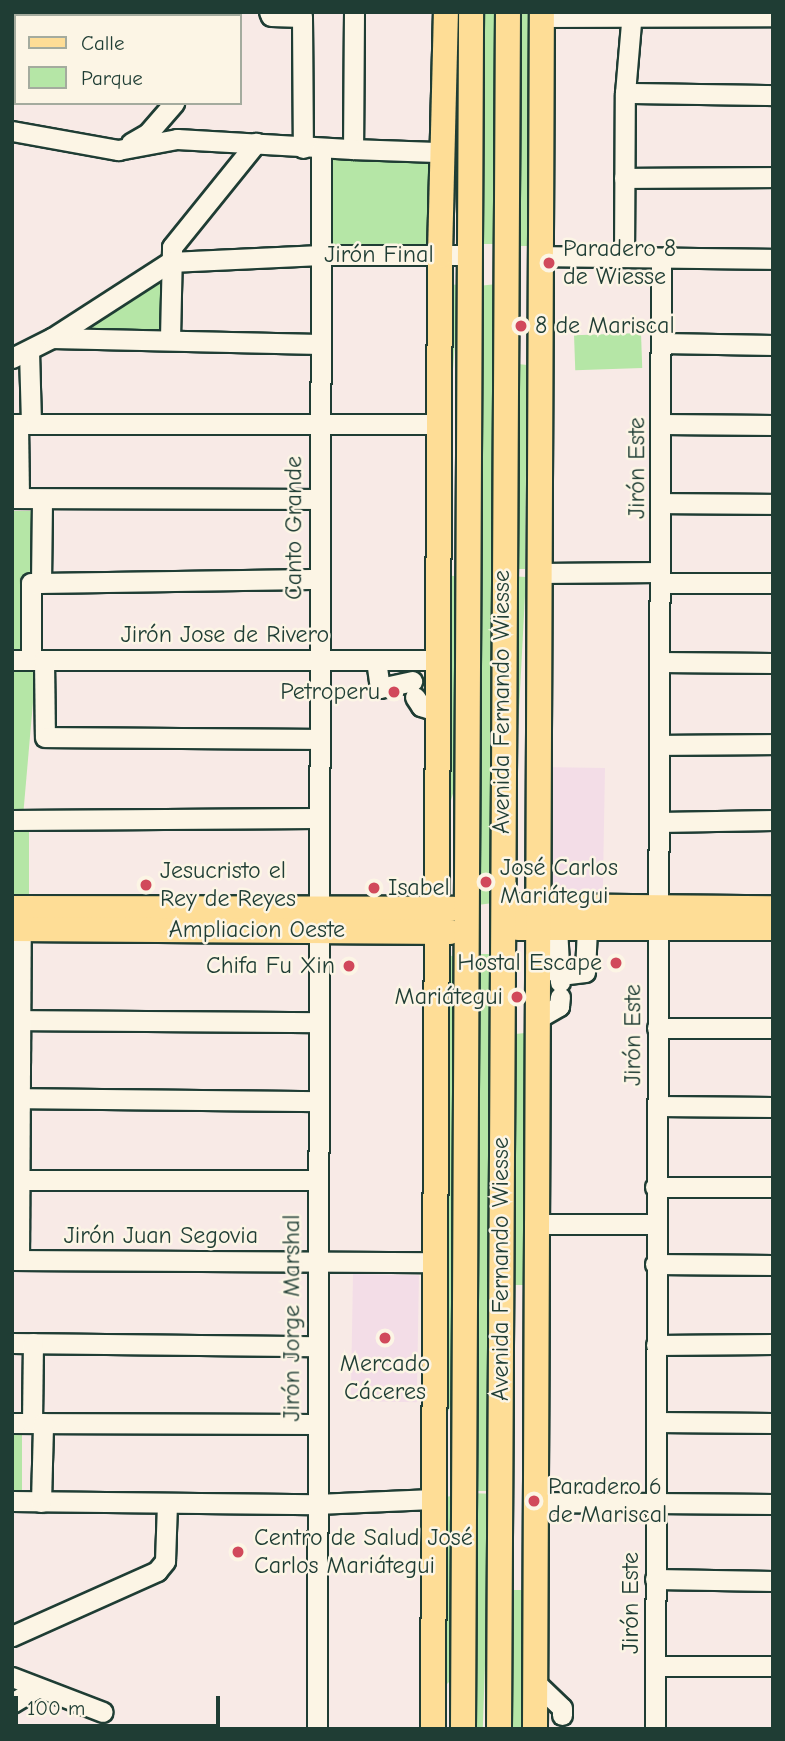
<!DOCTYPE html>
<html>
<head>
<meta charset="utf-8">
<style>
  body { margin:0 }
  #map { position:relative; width:785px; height:1741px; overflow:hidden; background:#f8eae6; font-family:"Comic Neue",sans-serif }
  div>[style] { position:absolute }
  .built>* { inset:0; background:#f3dde7; transform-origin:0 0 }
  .green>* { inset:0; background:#b5e6a6; transform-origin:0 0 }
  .roads { filter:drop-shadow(2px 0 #1f3d34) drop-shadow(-2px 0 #1f3d34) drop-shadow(0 2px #1f3d34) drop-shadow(0 -2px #1f3d34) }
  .minor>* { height:19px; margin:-9.5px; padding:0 9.5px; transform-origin:9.5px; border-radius:9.5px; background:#fcf5e5 }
  .major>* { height:24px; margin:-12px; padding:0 12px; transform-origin:12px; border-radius:12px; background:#fedd96 }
  .dots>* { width:19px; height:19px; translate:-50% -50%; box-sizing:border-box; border:4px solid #fcf5e5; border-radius:50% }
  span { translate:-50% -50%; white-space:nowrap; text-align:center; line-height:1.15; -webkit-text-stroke:5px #fcf5e5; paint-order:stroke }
  .poi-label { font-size:24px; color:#1f3d34 }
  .left { translate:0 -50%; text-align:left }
  .right { translate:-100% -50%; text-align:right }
  .street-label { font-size:24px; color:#1f3d34 }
  .frame { position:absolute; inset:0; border:14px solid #1f3d34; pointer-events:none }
  .legend { position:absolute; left:14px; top:14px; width:228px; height:91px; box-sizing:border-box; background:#fcf5e5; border:2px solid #a4ab9e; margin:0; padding:9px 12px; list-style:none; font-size:21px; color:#1f3d34 }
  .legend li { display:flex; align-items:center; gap:14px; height:35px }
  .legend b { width:35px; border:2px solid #a4ab9e }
  .scale { position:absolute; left:14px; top:1696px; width:206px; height:32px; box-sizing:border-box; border:4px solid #1f3d34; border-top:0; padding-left:9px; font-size:21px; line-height:24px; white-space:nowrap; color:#1f3d34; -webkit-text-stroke:5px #fcf5e5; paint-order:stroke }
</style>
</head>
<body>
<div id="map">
  <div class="built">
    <i style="left:541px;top:767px;width:64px;height:128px;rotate:1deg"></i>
    <i style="left:353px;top:1274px;width:66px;height:127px;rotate:1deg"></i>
  </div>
  <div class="green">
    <i style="clip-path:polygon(453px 12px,463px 12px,460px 173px,448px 172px)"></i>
    <i style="left:477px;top:12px;width:24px;height:232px"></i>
    <i style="left:517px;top:12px;width:19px;height:234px"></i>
    <i style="left:332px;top:154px;width:102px;height:94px;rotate:1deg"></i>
    <i style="clip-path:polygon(163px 276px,166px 336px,76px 330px)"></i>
    <i style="left:446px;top:284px;width:13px;height:284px;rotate:4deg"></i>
    <i style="clip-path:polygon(497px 284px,493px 903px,470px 906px,478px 286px)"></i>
    <i style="left:641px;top:333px;width:35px;height:67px;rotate:88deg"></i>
    <i style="clip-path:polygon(518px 364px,527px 365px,525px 569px,508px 569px)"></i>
    <i style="clip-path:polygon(12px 511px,37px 511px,25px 654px,12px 656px)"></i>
    <i style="clip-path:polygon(441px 575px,454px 576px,456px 783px,450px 804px)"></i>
    <i style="left:508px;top:576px;width:18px;height:318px;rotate:3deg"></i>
    <i style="left:12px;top:667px;width:24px;height:150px;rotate:5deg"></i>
    <i style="left:12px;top:827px;width:17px;height:69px"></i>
    <i style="left:491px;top:954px;width:537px;height:23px;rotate:90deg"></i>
    <i style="clip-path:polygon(439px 955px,453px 956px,451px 1405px,442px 1424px)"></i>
    <i style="clip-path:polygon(525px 1033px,524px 1285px,507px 1285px,508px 1048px,515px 1034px)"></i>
    <i style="left:12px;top:1431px;width:10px;height:62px"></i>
    <i style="left:468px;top:1493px;width:23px;height:236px;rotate:2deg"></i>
    <i style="clip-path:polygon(452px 1496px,452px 1679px,438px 1693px,437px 1498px)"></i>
    <i style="left:505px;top:1590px;width:16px;height:139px"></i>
  </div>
  <div class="roads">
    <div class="minor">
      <i style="left:121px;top:12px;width:10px;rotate:24deg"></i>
      <i style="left:269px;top:12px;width:4px;rotate:63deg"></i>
      <i style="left:271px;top:16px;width:31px;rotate:2deg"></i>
      <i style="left:302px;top:17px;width:131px;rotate:89.6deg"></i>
      <i style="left:354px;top:12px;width:137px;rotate:90.4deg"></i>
      <i style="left:353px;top:149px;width:88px;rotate:2deg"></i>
      <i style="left:541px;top:17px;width:232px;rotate:-0.2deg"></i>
      <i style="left:12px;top:25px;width:14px;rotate:-73deg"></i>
      <i style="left:625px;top:93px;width:148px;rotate:0.8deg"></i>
      <i style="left:12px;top:131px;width:108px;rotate:10.2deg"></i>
      <i style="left:118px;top:150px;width:60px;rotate:-10.6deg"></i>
      <i style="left:177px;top:139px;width:176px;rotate:3.3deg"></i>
      <i style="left:131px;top:143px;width:20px;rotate:-30deg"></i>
      <i style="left:148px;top:133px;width:40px;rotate:-49deg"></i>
      <i style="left:624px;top:178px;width:149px;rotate:-0.4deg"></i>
      <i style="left:541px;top:256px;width:232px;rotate:0.7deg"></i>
      <i style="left:624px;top:257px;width:164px;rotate:-89.7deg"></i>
      <i style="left:625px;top:93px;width:81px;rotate:-85.1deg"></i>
      <i style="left:52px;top:338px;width:268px;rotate:1.3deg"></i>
      <i style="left:170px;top:338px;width:91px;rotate:-88.7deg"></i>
      <i style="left:172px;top:247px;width:134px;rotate:-51.1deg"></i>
      <i style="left:662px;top:343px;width:111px;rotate:1deg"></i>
      <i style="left:29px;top:351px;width:73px;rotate:88.4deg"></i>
      <i style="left:12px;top:358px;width:45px;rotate:-26.6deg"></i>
      <i style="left:52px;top:338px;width:140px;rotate:-32.8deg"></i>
      <i style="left:170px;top:262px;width:151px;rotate:-2.7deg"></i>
      <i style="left:321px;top:255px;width:150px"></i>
      <i style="left:12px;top:424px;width:428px"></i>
      <i style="left:18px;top:424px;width:74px;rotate:89.2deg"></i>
      <i style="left:662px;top:424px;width:111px;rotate:0.5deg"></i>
      <i style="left:12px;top:498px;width:307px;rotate:0.2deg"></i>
      <i style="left:661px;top:503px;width:112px;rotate:0.5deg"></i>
      <i style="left:538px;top:573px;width:122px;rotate:-0.5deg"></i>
      <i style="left:41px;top:583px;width:84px;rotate:-89.3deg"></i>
      <i style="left:660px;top:583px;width:113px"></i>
      <i style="left:31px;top:659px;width:76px;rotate:-90deg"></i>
      <i style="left:31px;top:583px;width:287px;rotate:-0.8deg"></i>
      <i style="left:12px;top:660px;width:427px"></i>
      <i style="left:44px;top:660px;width:77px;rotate:89.3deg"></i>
      <i style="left:45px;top:737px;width:272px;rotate:0.4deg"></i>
      <i style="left:376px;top:660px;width:28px;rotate:82deg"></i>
      <i style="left:380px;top:688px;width:33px;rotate:-12deg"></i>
      <i style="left:659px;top:662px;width:114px;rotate:0.5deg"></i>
      <i style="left:415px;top:697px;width:11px;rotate:56deg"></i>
      <i style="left:421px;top:706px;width:18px;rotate:19deg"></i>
      <i style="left:660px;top:745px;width:113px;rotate:-0.5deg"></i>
      <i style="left:12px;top:820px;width:304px;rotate:-0.4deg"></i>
      <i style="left:659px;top:822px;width:114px;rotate:-1deg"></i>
      <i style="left:557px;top:927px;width:55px;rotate:86.9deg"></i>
      <i style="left:535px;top:957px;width:31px;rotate:36deg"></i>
      <i style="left:560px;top:975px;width:25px;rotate:-7deg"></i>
      <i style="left:585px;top:972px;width:44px;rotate:-87.4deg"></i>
      <i style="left:12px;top:1020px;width:304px;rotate:0.4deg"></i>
      <i style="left:535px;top:1020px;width:28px;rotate:-30deg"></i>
      <i style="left:559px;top:1006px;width:9px;rotate:-84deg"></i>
      <i style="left:657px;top:1028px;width:116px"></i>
      <i style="left:12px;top:1098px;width:304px;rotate:0.6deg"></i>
      <i style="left:657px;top:1106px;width:116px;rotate:0.5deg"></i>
      <i style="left:12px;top:1180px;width:304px"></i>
      <i style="left:655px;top:1187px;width:118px"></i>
      <i style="left:534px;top:1224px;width:121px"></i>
      <i style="left:12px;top:1260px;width:424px;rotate:0.3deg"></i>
      <i style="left:19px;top:1260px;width:345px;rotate:-89.7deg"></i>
      <i style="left:655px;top:1264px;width:118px;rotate:0.5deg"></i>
      <i style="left:12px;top:1343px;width:304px;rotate:0.6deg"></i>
      <i style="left:656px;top:1345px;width:117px;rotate:-0.5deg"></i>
      <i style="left:656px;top:1422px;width:117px;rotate:0.5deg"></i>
      <i style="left:12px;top:1423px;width:304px;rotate:0.2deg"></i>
      <i style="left:32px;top:1423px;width:80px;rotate:-89.3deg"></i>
      <i style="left:12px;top:1501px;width:304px;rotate:0.6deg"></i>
      <i style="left:316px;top:1504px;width:117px;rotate:-2.4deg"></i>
      <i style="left:41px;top:1502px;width:79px;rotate:-88.5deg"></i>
      <i style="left:533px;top:1502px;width:240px;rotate:0.5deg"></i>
      <i style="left:655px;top:1579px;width:118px;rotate:1deg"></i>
      <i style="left:12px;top:1636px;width:159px;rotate:-24.1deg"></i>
      <i style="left:157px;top:1571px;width:13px;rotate:-51deg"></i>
      <i style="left:165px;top:1561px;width:56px;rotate:-88deg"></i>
      <i style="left:655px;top:1666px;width:118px"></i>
      <i style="left:12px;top:1677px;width:97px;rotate:21deg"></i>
      <i style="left:535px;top:1682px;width:37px;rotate:44deg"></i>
      <i style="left:562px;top:1708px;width:7px;rotate:90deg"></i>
      <i style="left:12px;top:1703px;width:29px;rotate:-31deg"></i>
      <i style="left:317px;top:1729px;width:1580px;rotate:-89.85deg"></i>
      <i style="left:655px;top:1729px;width:1471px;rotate:-89.77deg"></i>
    </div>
    <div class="major">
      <i style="left:520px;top:906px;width:253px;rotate:0.5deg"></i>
      <i style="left:12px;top:908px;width:441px;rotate:0.1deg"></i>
      <i style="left:518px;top:928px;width:255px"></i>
      <i style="left:12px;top:929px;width:438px;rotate:0.4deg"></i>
      <i style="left:433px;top:1729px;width:1474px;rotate:-89.73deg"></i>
      <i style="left:440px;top:255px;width:243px;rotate:-88.6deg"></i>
      <i style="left:463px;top:1729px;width:1717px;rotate:-89.73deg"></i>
      <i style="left:499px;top:1729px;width:1717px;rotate:-89.7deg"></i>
      <i style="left:535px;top:1729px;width:1717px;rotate:-89.77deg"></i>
    </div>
  </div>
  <div class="dots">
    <i style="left:549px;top:263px;background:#d1495b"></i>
    <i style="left:521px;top:326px;background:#d1495b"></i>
    <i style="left:394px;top:692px;background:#d1495b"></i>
    <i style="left:486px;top:882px;background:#d1495b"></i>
    <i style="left:146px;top:885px;background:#d1495b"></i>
    <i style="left:374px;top:888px;background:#d1495b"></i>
    <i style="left:616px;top:963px;background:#d1495b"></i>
    <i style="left:349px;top:966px;background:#d1495b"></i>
    <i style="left:517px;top:997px;background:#d1495b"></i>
    <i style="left:385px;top:1338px;background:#d1495b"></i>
    <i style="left:534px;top:1501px;background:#d1495b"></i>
    <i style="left:238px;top:1552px;background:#d1495b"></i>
  </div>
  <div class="poi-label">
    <span class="left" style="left:563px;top:263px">Paradero 8<br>de Wiesse</span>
    <span class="left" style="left:535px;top:326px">8 de Mariscal</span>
    <span class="right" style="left:380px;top:692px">Petroperu</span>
    <span class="left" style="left:500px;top:882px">José Carlos<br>Mariátegui</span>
    <span class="left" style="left:160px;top:885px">Jesucristo el<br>Rey de Reyes</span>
    <span class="left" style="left:388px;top:888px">Isabel</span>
    <span class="right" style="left:602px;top:963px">Hostal Escape</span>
    <span class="right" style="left:335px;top:966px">Chifa Fu Xin</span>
    <span class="right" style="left:503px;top:997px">Mariátegui</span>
    <span style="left:385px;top:1378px">Mercado<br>Cáceres</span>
    <span class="left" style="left:548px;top:1501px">Paradero 6<br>de Mariscal</span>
    <span class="left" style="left:254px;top:1552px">Centro de Salud José<br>Carlos Mariátegui</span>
  </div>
  <div class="street-label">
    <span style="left:379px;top:255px">Jirón Final</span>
    <span style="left:637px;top:468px;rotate:-90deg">Jirón Este</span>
    <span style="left:294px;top:528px;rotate:-90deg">Canto Grande</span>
    <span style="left:225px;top:635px">Jirón Jose de Rivero</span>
    <span style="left:502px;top:702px;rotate:-90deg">Avenida Fernando Wiesse</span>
    <span style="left:257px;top:930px">Ampliacion Oeste</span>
    <span style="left:633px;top:1035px;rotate:-90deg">Jirón Este</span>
    <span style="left:161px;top:1236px">Jirón Juan Segovia</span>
    <span style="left:501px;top:1269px;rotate:-90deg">Avenida Fernando Wiesse</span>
    <span style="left:292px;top:1318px;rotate:-90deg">Jirón Jorge Marshal</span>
    <span style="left:631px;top:1603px;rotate:-90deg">Jirón Este</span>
  </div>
  <div class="frame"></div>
  <ul class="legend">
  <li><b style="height:9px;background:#fedd96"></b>Calle</li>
  <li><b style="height:19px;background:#b5e6a6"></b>Parque</li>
  </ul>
  <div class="scale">100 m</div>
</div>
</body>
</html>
